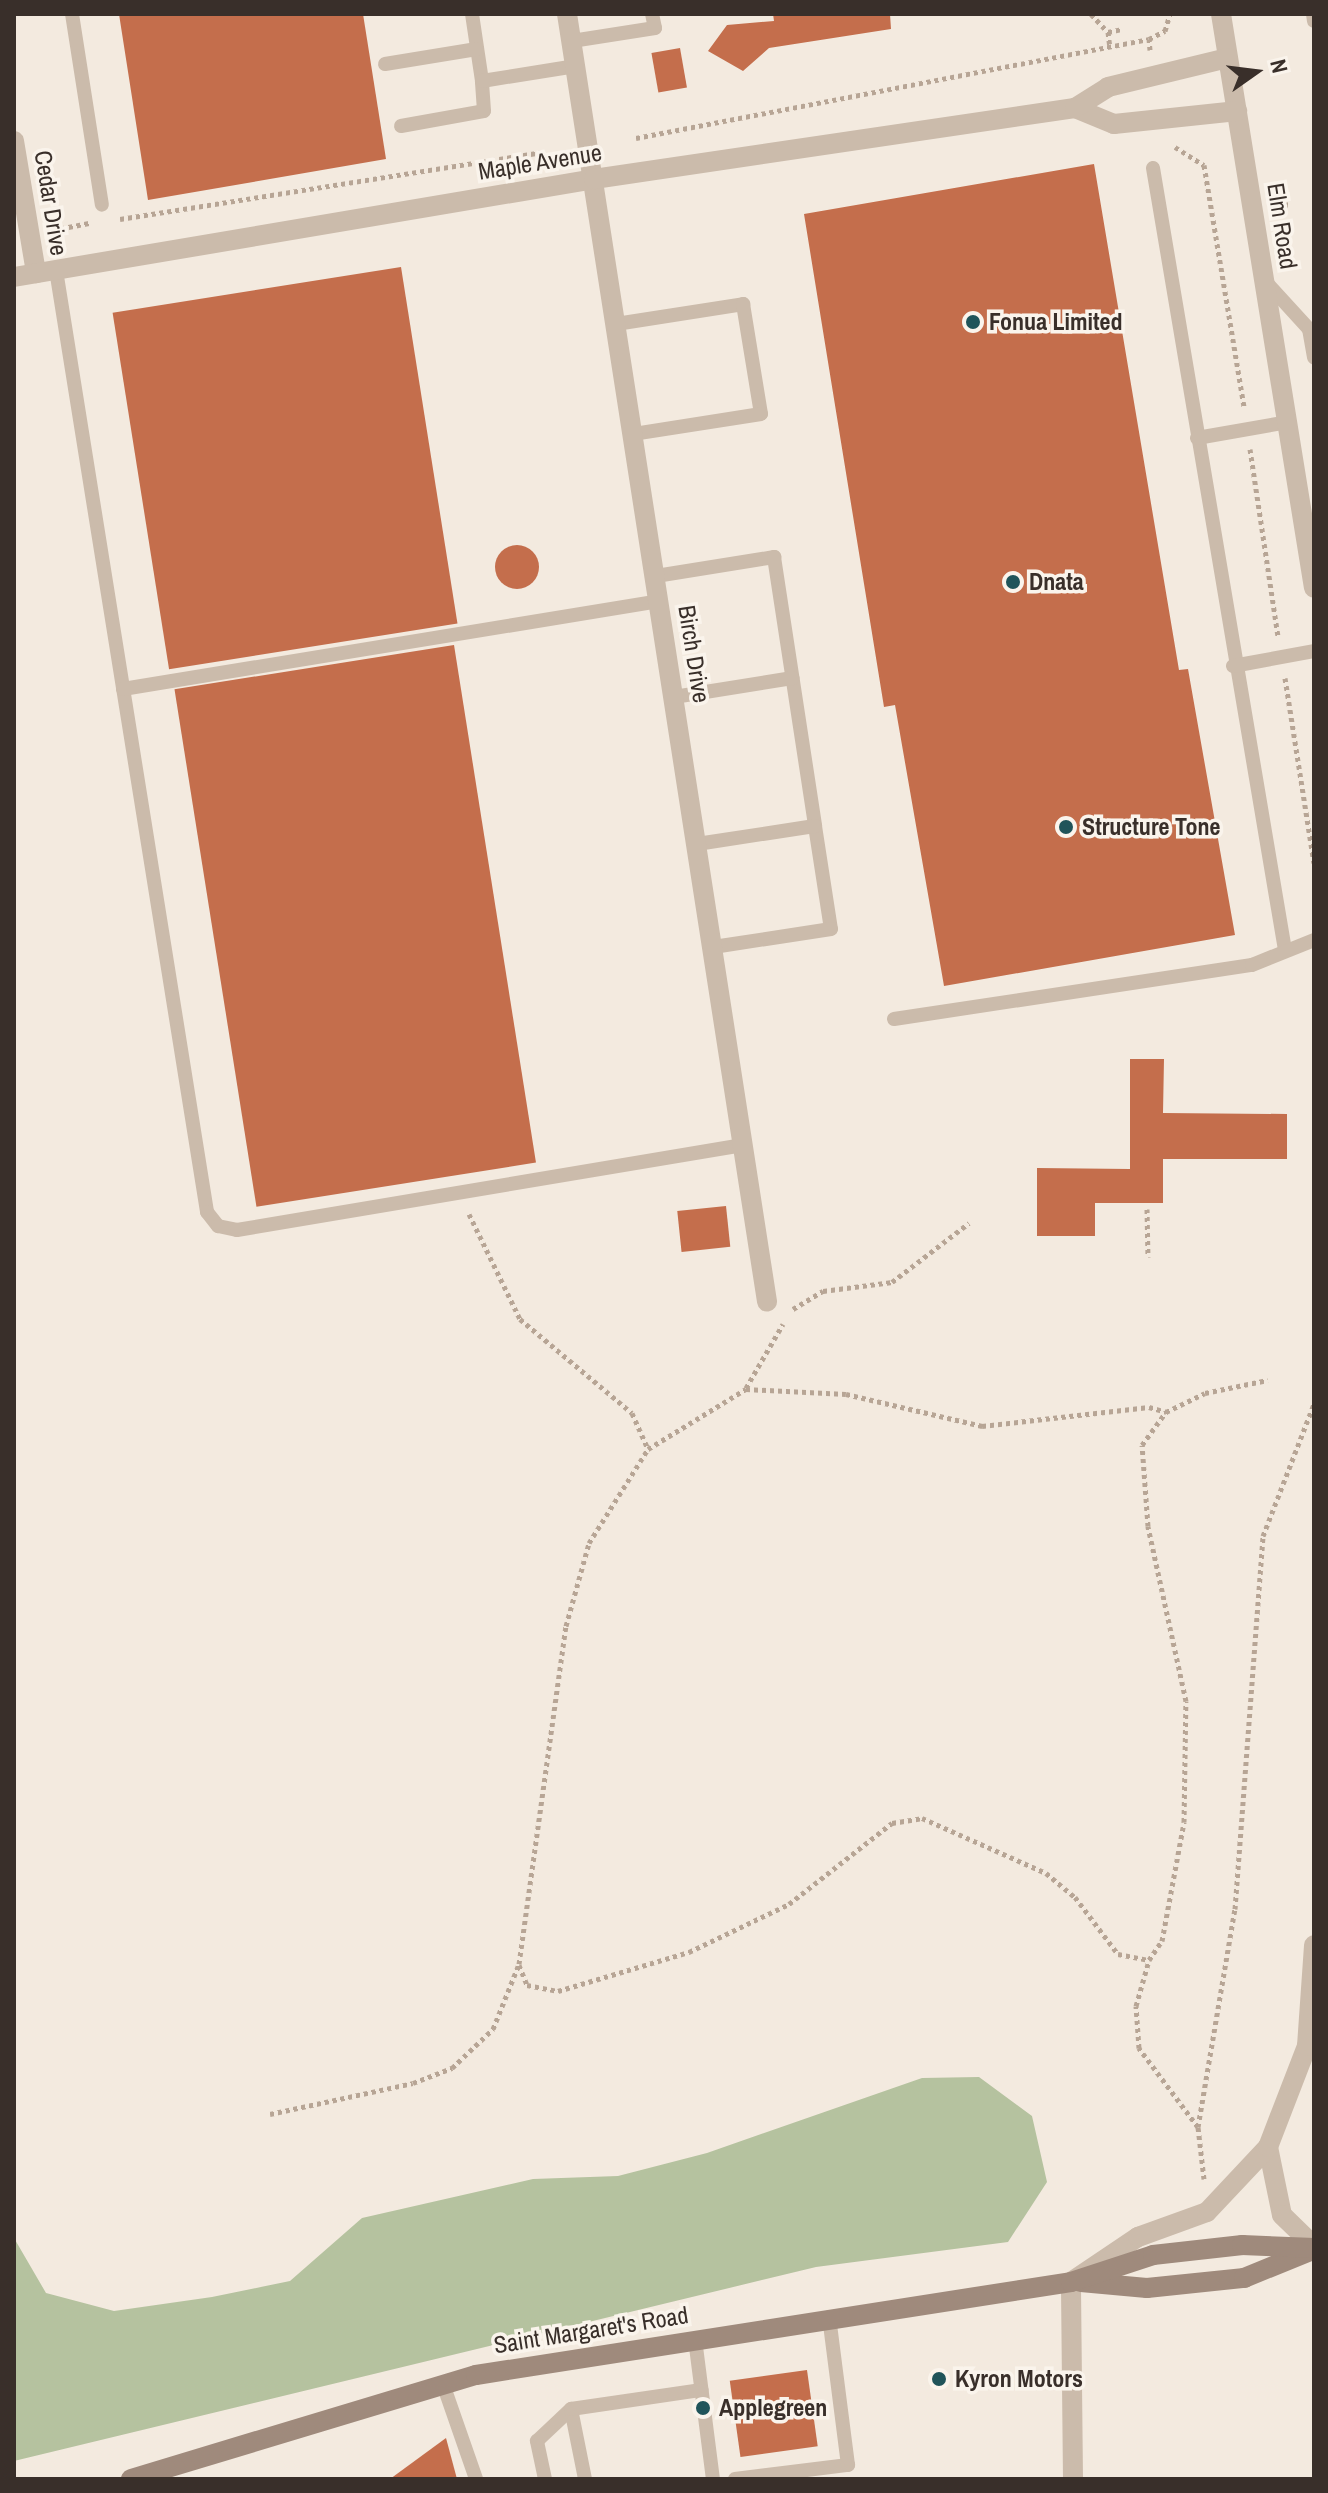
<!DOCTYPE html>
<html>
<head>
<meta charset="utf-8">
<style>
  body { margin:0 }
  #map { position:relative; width:1328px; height:2493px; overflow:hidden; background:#f3eadf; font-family:"Archivo Narrow",sans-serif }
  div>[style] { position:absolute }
  .green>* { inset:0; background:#b5c29f }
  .building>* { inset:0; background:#c46e4c; transform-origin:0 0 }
  .round { border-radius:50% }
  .path>* { height:5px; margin-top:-2.5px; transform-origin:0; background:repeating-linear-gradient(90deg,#b7a595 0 4px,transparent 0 8px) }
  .lane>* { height:14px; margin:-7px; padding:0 7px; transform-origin:7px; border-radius:7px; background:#cbbbab }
  .street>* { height:20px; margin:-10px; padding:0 10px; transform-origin:10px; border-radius:10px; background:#cbbbab }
  .secondary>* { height:20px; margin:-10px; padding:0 10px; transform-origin:10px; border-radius:10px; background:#9f8a7c }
  .dots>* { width:22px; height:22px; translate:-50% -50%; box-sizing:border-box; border:4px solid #faf4ec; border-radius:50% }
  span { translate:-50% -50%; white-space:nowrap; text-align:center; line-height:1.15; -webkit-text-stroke:7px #faf4ec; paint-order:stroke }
  .street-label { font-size:24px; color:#392f2a }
  .poi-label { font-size:24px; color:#392f2a; font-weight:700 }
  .left { translate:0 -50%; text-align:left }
  .frame { position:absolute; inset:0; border:16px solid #392f2a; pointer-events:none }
  .north { position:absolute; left:1216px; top:32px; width:80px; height:80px; -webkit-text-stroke:6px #faf4ec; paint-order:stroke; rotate:76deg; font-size:22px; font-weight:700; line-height:32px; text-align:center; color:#392f2a }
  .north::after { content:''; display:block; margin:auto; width:28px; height:36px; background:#392f2a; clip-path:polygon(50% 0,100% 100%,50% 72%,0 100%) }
</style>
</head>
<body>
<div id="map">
  <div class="green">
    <i style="clip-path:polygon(979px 2077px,1032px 2116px,1047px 2182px,1008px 2242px,816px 2267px,14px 2461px,14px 2238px,46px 2293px,114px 2311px,212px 2297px,290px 2281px,362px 2218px,533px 2179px,618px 2176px,707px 2153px,922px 2078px)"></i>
  </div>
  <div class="building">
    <i style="clip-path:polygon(119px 14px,363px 14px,386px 159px,148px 200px)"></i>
    <i style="clip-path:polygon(773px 14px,890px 14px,891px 29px,769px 48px,743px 71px,708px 51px,727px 25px,774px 21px)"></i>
    <i style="left:680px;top:48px;width:40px;height:29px;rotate:80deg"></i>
    <i style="clip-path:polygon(1094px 164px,1179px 670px,1188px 669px,1235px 935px,944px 986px,895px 705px,884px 707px,804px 214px)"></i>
    <i style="left:401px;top:267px;width:361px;height:292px;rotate:81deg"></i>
    <i class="round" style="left:495px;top:545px;width:44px;height:44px"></i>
    <i style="left:454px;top:645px;width:524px;height:283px;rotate:81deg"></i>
    <i style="clip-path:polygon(1130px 1059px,1164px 1059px,1163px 1113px,1287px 1114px,1287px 1159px,1163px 1159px,1163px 1203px,1095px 1203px,1095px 1236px,1037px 1236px,1037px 1168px,1130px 1169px)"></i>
    <i style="left:726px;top:1206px;width:41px;height:49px;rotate:84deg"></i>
    <i style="left:807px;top:2370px;width:77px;height:78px;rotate:82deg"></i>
    <i style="clip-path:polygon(446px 2438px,457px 2479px,390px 2479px)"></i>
  </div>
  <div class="path">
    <i style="left:1091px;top:14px;width:25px;rotate:47deg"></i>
    <i style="left:1108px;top:32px;width:16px;rotate:83deg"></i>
    <i style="left:1108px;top:32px;width:14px;rotate:-12deg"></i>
    <i style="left:1150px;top:50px;width:11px;rotate:-95deg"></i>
    <i style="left:1149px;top:39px;width:18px;rotate:-27deg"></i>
    <i style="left:1165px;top:31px;width:18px;rotate:-74deg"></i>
    <i style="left:636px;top:138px;width:522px;rotate:-10.92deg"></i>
    <i style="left:1175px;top:147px;width:34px;rotate:32deg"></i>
    <i style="left:1204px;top:165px;width:245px;rotate:80.6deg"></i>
    <i style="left:1276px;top:206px;width:15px;rotate:-8deg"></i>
    <i style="left:120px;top:219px;width:430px;rotate:-9deg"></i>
    <i style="left:53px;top:230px;width:38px;rotate:-11deg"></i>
    <i style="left:1250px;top:449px;width:190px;rotate:81.5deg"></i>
    <i style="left:1285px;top:678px;width:187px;rotate:81.1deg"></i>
    <i style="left:1147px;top:1209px;width:48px;rotate:88.8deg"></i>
    <i style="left:469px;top:1214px;width:117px;rotate:64.1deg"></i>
    <i style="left:520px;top:1319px;width:146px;rotate:40deg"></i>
    <i style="left:632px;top:1413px;width:39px;rotate:66deg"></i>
    <i style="left:793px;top:1309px;width:35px;rotate:-31deg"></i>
    <i style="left:823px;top:1291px;width:70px;rotate:-7.4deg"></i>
    <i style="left:892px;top:1282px;width:97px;rotate:-37.5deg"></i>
    <i style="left:746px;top:1388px;width:74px;rotate:-60deg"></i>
    <i style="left:519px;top:1965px;width:22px;rotate:68deg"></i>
    <i style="left:527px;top:1985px;width:32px;rotate:11deg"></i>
    <i style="left:558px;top:1991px;width:137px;rotate:-16.6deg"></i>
    <i style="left:689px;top:1952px;width:111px;rotate:-25.6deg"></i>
    <i style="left:789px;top:1904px;width:131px;rotate:-38.2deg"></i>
    <i style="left:892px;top:1823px;width:30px;rotate:-9deg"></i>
    <i style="left:922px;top:1818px;width:136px;rotate:23.9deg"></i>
    <i style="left:1046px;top:1873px;width:38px;rotate:40deg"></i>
    <i style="left:1075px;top:1897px;width:71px;rotate:53deg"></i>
    <i style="left:1118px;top:1954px;width:32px;rotate:11deg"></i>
    <i style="left:270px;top:2114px;width:146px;rotate:-12.2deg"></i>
    <i style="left:413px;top:2083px;width:42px;rotate:-21deg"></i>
    <i style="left:452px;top:2068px;width:57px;rotate:-43.6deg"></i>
    <i style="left:493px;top:2029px;width:70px;rotate:-68.2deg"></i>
    <i style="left:519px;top:1964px;width:341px;rotate:-82.1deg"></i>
    <i style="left:566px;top:1626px;width:86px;rotate:-74.5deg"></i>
    <i style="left:589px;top:1543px;width:111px;rotate:-57.9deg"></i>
    <i style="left:648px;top:1449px;width:115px;rotate:-31.5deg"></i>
    <i style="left:746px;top:1389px;width:100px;rotate:2.9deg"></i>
    <i style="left:846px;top:1394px;width:140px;rotate:13.2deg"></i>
    <i style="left:982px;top:1426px;width:168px;rotate:-6.5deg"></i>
    <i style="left:1149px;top:1407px;width:18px;rotate:16deg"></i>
    <i style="left:1198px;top:2127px;width:99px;rotate:-126.8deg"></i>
    <i style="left:1139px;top:2048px;width:42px;rotate:-94.1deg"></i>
    <i style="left:1136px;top:2006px;width:48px;rotate:-74.2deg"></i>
    <i style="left:1149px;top:1960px;width:23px;rotate:-56deg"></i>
    <i style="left:1162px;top:1941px;width:121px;rotate:-79.5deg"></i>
    <i style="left:1184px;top:1822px;width:121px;rotate:-89.1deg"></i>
    <i style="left:1186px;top:1701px;width:179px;rotate:-102.3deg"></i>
    <i style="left:1148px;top:1526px;width:81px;rotate:-94.2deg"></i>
    <i style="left:1142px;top:1445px;width:41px;rotate:-54deg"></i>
    <i style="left:1166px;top:1412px;width:43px;rotate:-26deg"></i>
    <i style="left:1205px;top:1393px;width:64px;rotate:-11.7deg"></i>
    <i style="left:1204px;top:2179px;width:52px;rotate:-96.6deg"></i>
    <i style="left:1198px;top:2127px;width:221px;rotate:-80.4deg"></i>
    <i style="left:1235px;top:1909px;width:374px;rotate:-85.7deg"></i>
    <i style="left:1263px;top:1536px;width:142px;rotate:-68.9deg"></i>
  </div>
  <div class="lane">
    <i style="left:72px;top:14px;width:193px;rotate:81.1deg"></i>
    <i style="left:472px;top:14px;width:68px;rotate:81.5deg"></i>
    <i style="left:1313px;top:14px;width:7px;rotate:82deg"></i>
    <i style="left:572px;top:41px;width:84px;rotate:-8.9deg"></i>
    <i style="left:655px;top:28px;width:14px;rotate:-102deg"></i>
    <i style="left:385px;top:64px;width:93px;rotate:-9.3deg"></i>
    <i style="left:401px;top:126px;width:84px;rotate:-10.2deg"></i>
    <i style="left:484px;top:111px;width:30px;rotate:-94deg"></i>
    <i style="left:482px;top:81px;width:95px;rotate:-9.1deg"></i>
    <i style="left:1153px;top:168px;width:793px;rotate:80.42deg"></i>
    <i style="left:56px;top:270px;width:954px;rotate:80.89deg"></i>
    <i style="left:207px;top:1212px;width:18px;rotate:52deg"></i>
    <i style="left:218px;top:1226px;width:19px;rotate:12deg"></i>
    <i style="left:237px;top:1230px;width:513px;rotate:-9.54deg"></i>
    <i style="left:1265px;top:281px;width:65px;rotate:47.5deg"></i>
    <i style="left:1309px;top:329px;width:29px;rotate:80deg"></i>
    <i style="left:616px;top:324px;width:129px;rotate:-8.9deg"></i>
    <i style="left:743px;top:304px;width:111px;rotate:80.7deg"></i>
    <i style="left:761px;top:414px;width:130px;rotate:171.1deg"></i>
    <i style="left:1197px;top:438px;width:92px;rotate:-10deg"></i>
    <i style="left:656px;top:576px;width:120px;rotate:-9.1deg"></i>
    <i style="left:774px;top:557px;width:272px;rotate:81.3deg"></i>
    <i style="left:815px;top:826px;width:104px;rotate:81.2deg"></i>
    <i style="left:831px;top:929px;width:119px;rotate:171.3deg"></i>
    <i style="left:1233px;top:666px;width:82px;rotate:-10.5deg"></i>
    <i style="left:123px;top:689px;width:543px;rotate:-9.32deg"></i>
    <i style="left:674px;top:697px;width:120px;rotate:-9.1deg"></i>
    <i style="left:697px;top:844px;width:119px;rotate:-8.7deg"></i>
    <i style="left:894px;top:1019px;width:362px;rotate:-8.6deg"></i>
    <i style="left:1252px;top:965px;width:67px;rotate:-22deg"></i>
    <i style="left:695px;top:2339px;width:141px;rotate:82.7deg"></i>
    <i style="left:443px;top:2384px;width:101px;rotate:70.8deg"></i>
    <i style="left:545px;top:2479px;width:39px;rotate:-102deg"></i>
    <i style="left:537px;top:2441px;width:47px;rotate:-43.3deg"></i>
    <i style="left:585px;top:2479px;width:71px;rotate:-101.3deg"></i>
    <i style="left:571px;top:2409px;width:132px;rotate:-8.3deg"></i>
    <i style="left:735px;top:2479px;width:114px;rotate:-7.1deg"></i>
    <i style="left:848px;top:2465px;width:149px;rotate:-97.3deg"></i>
  </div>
  <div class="street">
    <i style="left:567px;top:14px;width:1303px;rotate:81.17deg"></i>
    <i style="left:1221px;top:14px;width:581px;rotate:80.8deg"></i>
    <i style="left:1075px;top:108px;width:42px;rotate:22.3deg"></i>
    <i style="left:1114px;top:124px;width:124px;rotate:-6deg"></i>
    <i style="left:14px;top:141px;width:134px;rotate:80.5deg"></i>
    <i style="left:14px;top:277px;width:588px;rotate:-9.59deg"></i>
    <i style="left:594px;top:179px;width:486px;rotate:-8.4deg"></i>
    <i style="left:1075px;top:108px;width:39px;rotate:-32deg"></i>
    <i style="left:1108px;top:87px;width:123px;rotate:-13.6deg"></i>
    <i style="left:1268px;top:2147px;width:69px;rotate:78.4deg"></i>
    <i style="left:1282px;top:2215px;width:45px;rotate:44.1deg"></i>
    <i style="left:1073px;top:2479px;width:197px;rotate:-90.6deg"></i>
    <i style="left:1071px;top:2282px;width:81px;rotate:-33.9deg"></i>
    <i style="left:1138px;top:2237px;width:73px;rotate:-19.9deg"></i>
    <i style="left:1207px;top:2212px;width:89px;rotate:-46.8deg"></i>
    <i style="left:1268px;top:2147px;width:108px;rotate:-68.9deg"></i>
    <i style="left:1307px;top:2046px;width:101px;rotate:-86deg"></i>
  </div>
  <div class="secondary">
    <i style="left:1081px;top:2282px;width:66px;rotate:5.2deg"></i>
    <i style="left:1147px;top:2288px;width:98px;rotate:-5.9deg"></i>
    <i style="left:1244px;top:2278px;width:71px;rotate:-22.2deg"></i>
    <i style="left:131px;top:2479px;width:360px;rotate:-16.8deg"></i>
    <i style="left:476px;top:2375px;width:602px;rotate:-8.88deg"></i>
    <i style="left:1071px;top:2282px;width:86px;rotate:-18.2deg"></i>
    <i style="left:1153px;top:2255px;width:90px;rotate:-6.4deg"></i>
    <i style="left:1242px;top:2245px;width:72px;rotate:2.4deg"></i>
  </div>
  <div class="dots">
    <i style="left:973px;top:322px;background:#20545a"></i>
    <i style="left:1013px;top:582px;background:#20545a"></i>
    <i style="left:1066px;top:827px;background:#20545a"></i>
    <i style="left:939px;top:2379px;background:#20545a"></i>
    <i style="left:703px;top:2408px;background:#20545a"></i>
  </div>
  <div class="street-label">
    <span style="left:540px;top:162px;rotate:-9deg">Maple Avenue</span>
    <span style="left:51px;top:203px;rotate:81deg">Cedar Drive</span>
    <span style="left:1282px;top:226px;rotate:81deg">Elm Road</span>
    <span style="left:694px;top:654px;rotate:81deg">Birch Drive</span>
    <span style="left:591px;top:2330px;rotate:-9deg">Saint Margaret's Road</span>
  </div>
  <div class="poi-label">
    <span class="left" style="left:989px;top:322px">Fonua Limited</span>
    <span class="left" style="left:1029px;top:582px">Dnata</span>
    <span class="left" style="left:1082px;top:827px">Structure Tone</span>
    <span class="left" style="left:955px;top:2379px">Kyron Motors</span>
    <span class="left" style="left:719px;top:2408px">Applegreen</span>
  </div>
  <div class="frame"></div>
  <div class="north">N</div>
</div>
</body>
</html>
